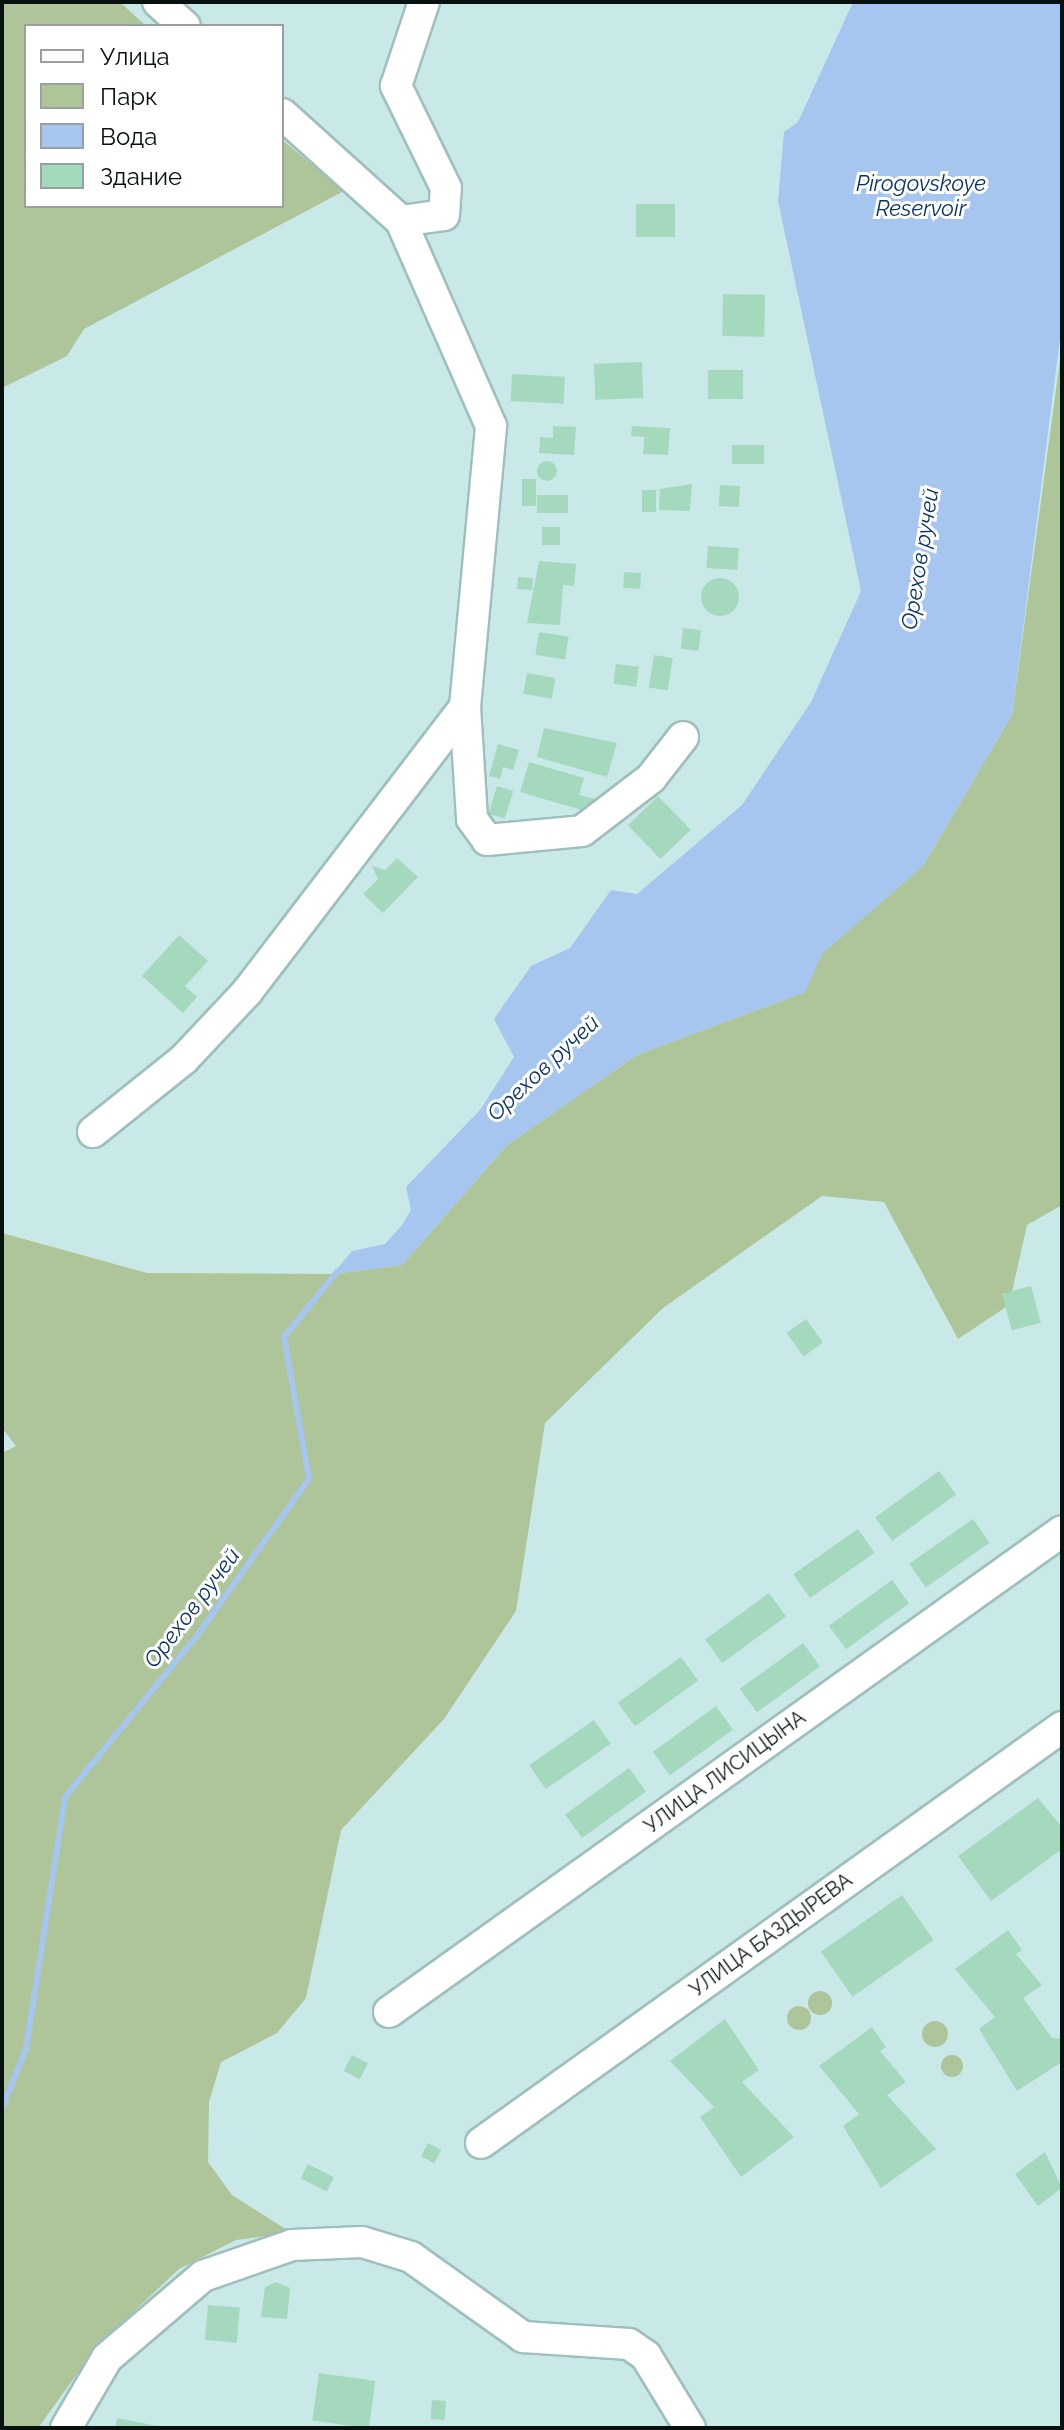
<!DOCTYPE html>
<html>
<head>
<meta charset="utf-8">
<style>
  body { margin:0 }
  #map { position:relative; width:1064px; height:2430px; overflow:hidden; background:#c9e9e8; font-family:Raleway,sans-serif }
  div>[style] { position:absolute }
  .green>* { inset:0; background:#aec499 }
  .round { border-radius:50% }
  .water>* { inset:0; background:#a7c6ef }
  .stream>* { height:6px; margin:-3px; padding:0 3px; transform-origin:3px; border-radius:3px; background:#a7c6ef }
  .building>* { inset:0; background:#a4d9bd; transform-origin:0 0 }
  .roads { filter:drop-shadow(2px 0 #9fbfbd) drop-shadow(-2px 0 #9fbfbd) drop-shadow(0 2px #9fbfbd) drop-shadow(0 -2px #9fbfbd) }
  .minor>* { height:30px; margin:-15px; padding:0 15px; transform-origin:15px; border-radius:15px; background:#fff }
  span { translate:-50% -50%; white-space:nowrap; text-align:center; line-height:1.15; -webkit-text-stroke:6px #fff; paint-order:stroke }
  .street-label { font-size:20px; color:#061110 }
  .water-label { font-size:22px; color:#083263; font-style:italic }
  .frame { position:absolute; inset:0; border:4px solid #061110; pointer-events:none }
  .legend { position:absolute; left:24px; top:24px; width:260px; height:184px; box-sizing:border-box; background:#fff; border:2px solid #9ba09f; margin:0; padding:10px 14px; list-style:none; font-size:24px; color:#061110 }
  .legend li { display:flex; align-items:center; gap:16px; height:40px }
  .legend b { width:40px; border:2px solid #9ba09f }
</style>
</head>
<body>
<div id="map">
  <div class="green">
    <i style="clip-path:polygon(2px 2px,120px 2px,146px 26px,26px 26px,26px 206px,282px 206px,282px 140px,344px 191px,84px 329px,67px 356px,2px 388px)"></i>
    <i style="clip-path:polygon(1062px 345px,1062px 1205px,1027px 1225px,1009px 1305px,958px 1339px,884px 1202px,822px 1196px,663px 1308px,545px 1423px,516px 1611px,444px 1719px,341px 1830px,306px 1998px,277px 2033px,221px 2062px,209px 2102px,208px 2162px,232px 2195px,292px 2233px,236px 2240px,179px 2269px,98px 2345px,38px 2428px,2px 2428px,2px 1453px,16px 1446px,2px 1428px,2px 1233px,147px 1273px,333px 1274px,402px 1265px,507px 1145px,637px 1055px,805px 992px,821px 954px,923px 866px,1012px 715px)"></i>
    <i class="round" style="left:808px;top:1991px;width:24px;height:24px"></i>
    <i class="round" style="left:787px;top:2006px;width:24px;height:24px"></i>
    <i class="round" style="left:922px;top:2021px;width:26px;height:26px"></i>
    <i class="round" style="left:941px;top:2055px;width:22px;height:22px"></i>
  </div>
  <div class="water">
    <i style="clip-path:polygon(853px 2px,1062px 2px,1062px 323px,1012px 715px,923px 866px,822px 954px,805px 992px,637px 1055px,507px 1145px,402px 1265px,333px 1274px,352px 1251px,385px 1244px,402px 1225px,411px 1210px,406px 1187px,480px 1110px,514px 1057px,494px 1019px,531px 966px,570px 948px,611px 890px,637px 894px,742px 805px,811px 702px,861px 591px,778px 201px,784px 132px,798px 122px)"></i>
  </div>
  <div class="stream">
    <i style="left:2px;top:2108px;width:64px;rotate:-67.9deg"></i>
    <i style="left:26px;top:2049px;width:255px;rotate:-81.2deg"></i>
    <i style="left:65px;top:1797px;width:212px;rotate:-50.7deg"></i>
    <i style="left:199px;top:1633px;width:189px;rotate:-54.5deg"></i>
    <i style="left:309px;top:1479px;width:144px;rotate:-100deg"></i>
    <i style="left:284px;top:1337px;width:84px;rotate:-50.8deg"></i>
  </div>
  <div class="building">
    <i style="left:636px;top:204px;width:39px;height:33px"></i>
    <i style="left:723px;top:294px;width:42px;height:42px;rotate:1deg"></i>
    <i style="left:642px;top:362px;width:36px;height:48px;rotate:88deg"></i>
    <i style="left:708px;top:370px;width:35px;height:29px"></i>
    <i style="left:512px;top:374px;width:53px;height:27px;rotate:3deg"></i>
    <i style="clip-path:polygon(553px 426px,576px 427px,574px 455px,539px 453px,540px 437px,553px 438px)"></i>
    <i style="clip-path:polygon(632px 426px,670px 428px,668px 455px,643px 454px,644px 437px,631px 436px)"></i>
    <i style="left:732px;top:445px;width:32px;height:19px"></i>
    <i class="round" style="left:537px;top:461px;width:20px;height:20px"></i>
    <i style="left:522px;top:479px;width:14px;height:27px"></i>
    <i style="clip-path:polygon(692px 484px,690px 511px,659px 510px,660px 489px)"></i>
    <i style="left:720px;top:485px;width:20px;height:21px;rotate:3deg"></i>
    <i style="left:642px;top:490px;width:14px;height:22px"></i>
    <i style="left:537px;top:495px;width:31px;height:18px"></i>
    <i style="left:542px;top:527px;width:18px;height:18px"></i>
    <i style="left:708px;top:546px;width:31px;height:22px;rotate:4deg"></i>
    <i style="clip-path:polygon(539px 561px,576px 564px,574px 586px,563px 585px,560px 625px,527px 623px)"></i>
    <i style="left:624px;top:572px;width:17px;height:16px;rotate:3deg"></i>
    <i style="left:518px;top:577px;width:15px;height:12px;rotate:4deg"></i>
    <i class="round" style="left:701px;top:578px;width:38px;height:38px"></i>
    <i style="left:683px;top:628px;width:18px;height:21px;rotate:6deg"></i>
    <i style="left:539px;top:632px;width:30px;height:23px;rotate:9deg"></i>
    <i style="left:654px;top:655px;width:19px;height:33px;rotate:9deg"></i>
    <i style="left:616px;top:664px;width:23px;height:20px;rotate:7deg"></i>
    <i style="left:527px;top:673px;width:29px;height:21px;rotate:10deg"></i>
    <i style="clip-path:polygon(544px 728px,617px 743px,607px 777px,537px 757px)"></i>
    <i style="clip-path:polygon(498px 744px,519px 750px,513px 770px,503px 767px,500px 779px,489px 776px)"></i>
    <i style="clip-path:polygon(529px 762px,584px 778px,579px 795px,596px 799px,592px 813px,520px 792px)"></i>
    <i style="left:497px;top:786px;width:17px;height:29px;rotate:17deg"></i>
    <i style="left:658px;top:796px;width:47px;height:42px;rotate:46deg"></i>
    <i style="clip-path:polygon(397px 858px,418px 877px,383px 913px,363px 894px,378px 879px,372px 866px,385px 870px)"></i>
    <i style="clip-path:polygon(179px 935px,208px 961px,185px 986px,197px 997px,183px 1013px,142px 976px)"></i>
    <i style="left:1031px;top:1286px;width:38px;height:30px;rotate:75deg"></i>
    <i style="left:806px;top:1319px;width:29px;height:24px;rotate:54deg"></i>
    <i style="left:939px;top:1471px;width:29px;height:79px;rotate:54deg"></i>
    <i style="left:973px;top:1519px;width:29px;height:78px;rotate:55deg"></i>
    <i style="left:858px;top:1529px;width:29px;height:79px;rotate:55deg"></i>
    <i style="left:892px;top:1580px;width:29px;height:78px;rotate:54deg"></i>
    <i style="left:769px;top:1593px;width:29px;height:79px;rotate:54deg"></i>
    <i style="left:803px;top:1643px;width:29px;height:78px;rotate:54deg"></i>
    <i style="left:681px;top:1657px;width:29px;height:78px;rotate:54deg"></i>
    <i style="left:716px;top:1706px;width:29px;height:78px;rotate:54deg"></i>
    <i style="left:594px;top:1720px;width:29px;height:79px;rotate:55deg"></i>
    <i style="left:629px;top:1768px;width:29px;height:79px;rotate:54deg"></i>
    <i style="clip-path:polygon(1038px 1798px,1062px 1827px,1062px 1849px,991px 1901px,958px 1856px)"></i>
    <i style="left:902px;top:1895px;width:55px;height:99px;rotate:55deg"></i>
    <i style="clip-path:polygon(1008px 1930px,1022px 1950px,1016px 1954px,1042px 1985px,1023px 1998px,1052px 2038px,1062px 2039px,1062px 2062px,1017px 2091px,979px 2029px,995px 2017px,955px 1969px)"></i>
    <i style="clip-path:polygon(725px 2019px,759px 2070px,742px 2082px,794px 2137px,741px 2177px,700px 2117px,714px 2107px,670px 2061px)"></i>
    <i style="clip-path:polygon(872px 2027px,886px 2047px,880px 2051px,906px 2082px,887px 2095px,936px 2149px,881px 2188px,843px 2126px,859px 2114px,819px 2066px)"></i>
    <i style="left:352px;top:2055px;width:18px;height:18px;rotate:27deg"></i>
    <i style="left:428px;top:2143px;width:15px;height:15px;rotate:28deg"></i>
    <i style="clip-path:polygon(1045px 2152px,1062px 2188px,1038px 2206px,1015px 2174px)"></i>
    <i style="left:308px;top:2164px;width:29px;height:16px;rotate:27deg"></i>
    <i style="clip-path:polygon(276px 2282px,290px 2288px,287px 2319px,261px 2317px,265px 2287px)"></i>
    <i style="left:208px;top:2305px;width:32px;height:35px;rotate:5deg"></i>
    <i style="left:319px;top:2373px;width:57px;height:48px;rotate:8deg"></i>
    <i style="left:432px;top:2400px;width:14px;height:19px;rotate:4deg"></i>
    <i style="clip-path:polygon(117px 2418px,162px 2427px,162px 2428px,115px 2428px)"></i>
  </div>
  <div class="roads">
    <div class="minor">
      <i style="left:158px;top:2px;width:36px;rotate:42deg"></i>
      <i style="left:401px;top:221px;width:43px;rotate:-7.9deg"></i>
      <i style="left:444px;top:215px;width:27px;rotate:-86deg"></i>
      <i style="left:446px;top:188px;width:114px;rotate:-116.1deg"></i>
      <i style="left:396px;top:86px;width:89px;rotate:-71.6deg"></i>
      <i style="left:465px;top:707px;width:112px;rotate:86.4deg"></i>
      <i style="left:472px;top:819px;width:26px;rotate:54deg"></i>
      <i style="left:487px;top:840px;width:95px;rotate:-5.4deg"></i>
      <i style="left:582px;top:831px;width:87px;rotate:-37.5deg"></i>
      <i style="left:651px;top:778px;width:52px;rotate:-52deg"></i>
      <i style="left:93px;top:1132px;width:117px;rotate:-38.7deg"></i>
      <i style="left:184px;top:1059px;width:92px;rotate:-46.8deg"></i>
      <i style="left:247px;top:992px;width:359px;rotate:-52.6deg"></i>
      <i style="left:465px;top:707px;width:282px;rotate:-84.7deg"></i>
      <i style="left:491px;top:426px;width:224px;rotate:-113.7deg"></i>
      <i style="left:401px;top:221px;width:160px;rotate:-138deg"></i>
      <i style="left:389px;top:2012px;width:827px;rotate:-35.55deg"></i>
      <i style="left:481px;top:2143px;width:715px;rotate:-35.6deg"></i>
      <i style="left:66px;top:2428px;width:81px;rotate:-59.6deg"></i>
      <i style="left:107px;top:2358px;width:126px;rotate:-40.5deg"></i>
      <i style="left:203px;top:2276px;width:94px;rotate:-19.2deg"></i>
      <i style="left:292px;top:2245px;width:70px;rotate:-2.5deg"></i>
      <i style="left:362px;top:2242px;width:51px;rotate:17deg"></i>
      <i style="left:411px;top:2257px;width:138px;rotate:35.5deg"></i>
      <i style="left:523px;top:2337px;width:106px;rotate:3.8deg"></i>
      <i style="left:629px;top:2344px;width:21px;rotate:35deg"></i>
      <i style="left:646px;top:2356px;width:84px;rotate:58.6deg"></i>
    </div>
  </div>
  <div class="street-label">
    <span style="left:725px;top:1772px;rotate:-36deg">УЛИЦА ЛИСИЦЫНА</span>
    <span style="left:771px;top:1935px;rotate:-36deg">УЛИЦА БАЗДЫРЕВА</span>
  </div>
  <div class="water-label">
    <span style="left:921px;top:196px">Pirogovskoye<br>Reservoir</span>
    <span style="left:920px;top:559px;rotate:-81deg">Орехов ручей</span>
    <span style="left:543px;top:1068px;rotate:-43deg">Орехов ручей</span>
    <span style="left:192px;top:1608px;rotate:-53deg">Орехов ручей</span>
  </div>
  <div class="frame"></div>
  <ul class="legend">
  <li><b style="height:10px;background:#fff"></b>Улица</li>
  <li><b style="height:22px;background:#aec499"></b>Парк</li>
  <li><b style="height:22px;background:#a7c6ef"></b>Вода</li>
  <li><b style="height:22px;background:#a4d9bd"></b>Здание</li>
  </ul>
</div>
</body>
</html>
